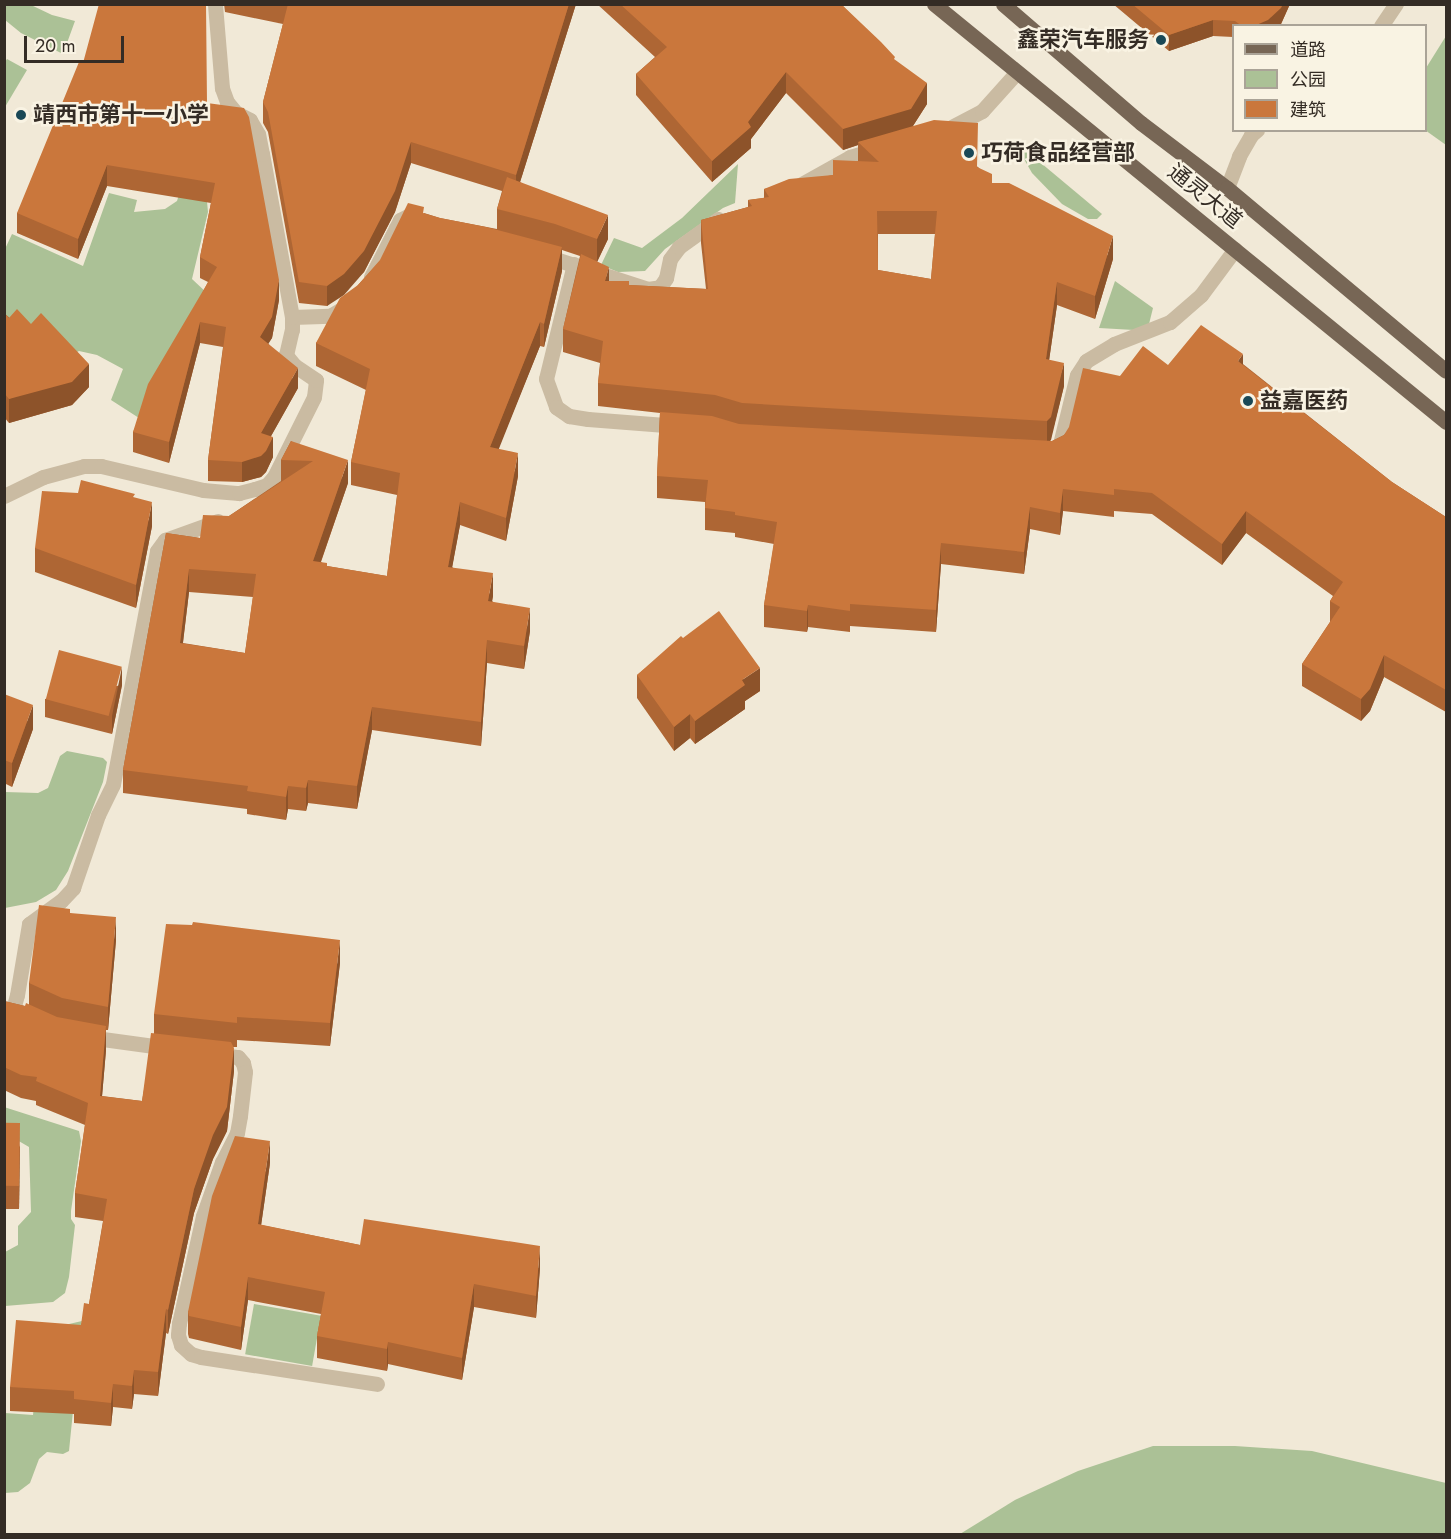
<!DOCTYPE html>
<html>
<head>
<meta charset="utf-8">
<style>
  body { margin:0 }
  #map { position:relative; width:1451px; height:1539px; overflow:hidden; background:#f1e9d7; font-family:Jost,"Noto Sans SC",sans-serif }
  div>[style] { position:absolute }
  .green>* { inset:0; background:#abc196; transform-origin:0 0 }
  .minor>* { height:15px; margin:-7.5px; padding:0 7.5px; transform-origin:7.5px; border-radius:7.5px; background:#cabba2 }
  .major>* { height:15px; margin:-7.5px; padding:0 7.5px; transform-origin:7.5px; border-radius:7.5px; background:#765 }
  .wall>* { inset:0; background:#ae6634 }
  .shaded-wall>* { inset:0; background:#8d532a }
  .building>* { inset:0; background:#ca773c; transform-origin:0 0 }
  .dots>* { width:16px; height:16px; translate:-50% -50%; box-sizing:border-box; border:3px solid #f9f3e3; border-radius:50% }
  span { translate:-50% -50%; white-space:nowrap; text-align:center; line-height:1.15; -webkit-text-stroke:5px #f9f3e3; paint-order:stroke }
  .poi-label { font-size:22px; color:#342c25; font-weight:700 }
  .right { translate:-100% -50%; text-align:right }
  .left { translate:0 -50%; text-align:left }
  .street-label { font-size:22px; color:#342c25 }
  .frame { position:absolute; inset:0; border:6px solid #342c25; pointer-events:none }
  .legend { position:absolute; left:1232px; top:24px; width:195px; height:108px; box-sizing:border-box; background:#f9f3e3; border:2px solid #aaa397; margin:0; padding:8px 10px; list-style:none; font-size:18px; color:#342c25 }
  .legend li { display:flex; align-items:center; gap:12px; height:30px }
  .legend b { width:30px; border:2px solid #aaa397 }
  .scale { position:absolute; left:24px; top:36px; width:100px; height:27px; box-sizing:border-box; border:3px solid #342c25; border-top:0; padding-left:8px; font-size:18px; line-height:21px; white-space:nowrap; color:#342c25; -webkit-text-stroke:4px #f9f3e3; paint-order:stroke }
</style>
</head>
<body>
<div id="map">
  <div class="green">
    <i style="clip-path:polygon(4px 5px,31px 5px,52px 15px,75px 21px,63px 54px,21px 33px,5px 20px)"></i>
    <i style="clip-path:polygon(1446px 36px,1446px 145px,1425px 130px,1426px 68px)"></i>
    <i style="clip-path:polygon(7px 59px,27px 70px,5px 107px,5px 62px)"></i>
    <i style="clip-path:polygon(1023px 148px,1102px 214px,1097px 219px,1088px 219px,1062px 204px,1032px 173px,1024px 159px)"></i>
    <i style="clip-path:polygon(738px 164px,735px 203px,723px 208px,665px 249px,645px 271px,618px 272px,601px 265px,614px 238px,642px 248px,682px 218px)"></i>
    <i style="clip-path:polygon(181px 188px,206px 191px,208px 212px,192px 279px,208px 294px,139px 418px,111px 400px,123px 369px,97px 355px,79px 351px,67px 357px,5px 329px,5px 249px,12px 234px,83px 266px,109px 193px,137px 200px,134px 212px,165px 209px,177px 201px)"></i>
    <i style="clip-path:polygon(1115px 281px,1153px 308px,1149px 324px,1134px 330px,1099px 328px)"></i>
    <i style="clip-path:polygon(67px 751px,103px 758px,107px 762px,103px 782px,68px 871px,56px 890px,36px 902px,5px 908px,5px 792px,38px 793px,48px 788px,60px 756px)"></i>
    <i style="clip-path:polygon(4px 1107px,79px 1131px,81px 1141px,71px 1211px,71px 1219px,75px 1225px,69px 1277px,65px 1293px,53px 1302px,5px 1306px,5px 1252px,18px 1245px,18px 1226px,31px 1212px,29px 1147px,5px 1133px)"></i>
    <i style="left:254px;top:1304px;width:68px;height:51px;rotate:10deg"></i>
    <i style="clip-path:polygon(82px 1321px,69px 1451px,63px 1454px,47px 1452px,39px 1459px,30px 1483px,18px 1492px,5px 1493px,5px 1413px,33px 1415px,40px 1343px,63px 1332px,69px 1324px)"></i>
    <i style="clip-path:polygon(1153px 1446px,1235px 1446px,1312px 1451px,1446px 1483px,1446px 1534px,960px 1534px,1015px 1500px,1078px 1471px)"></i>
  </div>
  <div class="minor">
    <i style="left:1381px;top:26px;width:27px;rotate:-56deg"></i>
    <i style="left:946px;top:130px;width:41px;rotate:-27.8deg"></i>
    <i style="left:982px;top:111px;width:52px;rotate:-48.1deg"></i>
    <i style="left:798px;top:186px;width:60px;rotate:-29.1deg"></i>
    <i style="left:850px;top:157px;width:28px;rotate:-17deg"></i>
    <i style="left:1227px;top:188px;width:34px;rotate:-69deg"></i>
    <i style="left:1239px;top:156px;width:24px;rotate:-60deg"></i>
    <i style="left:1251px;top:135px;width:8px;rotate:-40deg"></i>
    <i style="left:543px;top:255px;width:110px;rotate:17.9deg"></i>
    <i style="left:648px;top:289px;width:12px;rotate:-9deg"></i>
    <i style="left:660px;top:287px;width:11px;rotate:-56deg"></i>
    <i style="left:666px;top:278px;width:19px;rotate:-78deg"></i>
    <i style="left:670px;top:259px;width:15px;rotate:-53deg"></i>
    <i style="left:679px;top:247px;width:48px;rotate:-35.7deg"></i>
    <i style="left:574px;top:264px;width:118px;rotate:103.7deg"></i>
    <i style="left:546px;top:379px;width:30px;rotate:70deg"></i>
    <i style="left:556px;top:407px;width:16px;rotate:35deg"></i>
    <i style="left:569px;top:416px;width:19px;rotate:9deg"></i>
    <i style="left:588px;top:419px;width:90px;rotate:4.4deg"></i>
    <i style="left:371px;top:277px;width:55px;rotate:-63deg"></i>
    <i style="left:396px;top:228px;width:9px;rotate:-63deg"></i>
    <i style="left:400px;top:220px;width:11px;rotate:-27deg"></i>
    <i style="left:292px;top:317px;width:38px;rotate:-2deg"></i>
    <i style="left:330px;top:316px;width:21px;rotate:-31deg"></i>
    <i style="left:1054px;top:452px;width:10px;rotate:-53deg"></i>
    <i style="left:1060px;top:444px;width:71px;rotate:-76.2deg"></i>
    <i style="left:1077px;top:375px;width:17px;rotate:-57deg"></i>
    <i style="left:1086px;top:361px;width:33px;rotate:-31deg"></i>
    <i style="left:1114px;top:344px;width:60px;rotate:-21.4deg"></i>
    <i style="left:1170px;top:322px;width:41px;rotate:-41.1deg"></i>
    <i style="left:1201px;top:295px;width:57px;rotate:-53.5deg"></i>
    <i style="left:4px;top:496px;width:43px;rotate:-26deg"></i>
    <i style="left:43px;top:477px;width:42px;rotate:-15deg"></i>
    <i style="left:84px;top:466px;width:17px"></i>
    <i style="left:101px;top:466px;width:105px;rotate:13.2deg"></i>
    <i style="left:203px;top:490px;width:36px;rotate:5deg"></i>
    <i style="left:239px;top:493px;width:16px;rotate:-14deg"></i>
    <i style="left:255px;top:489px;width:13px;rotate:-18deg"></i>
    <i style="left:267px;top:485px;width:11px;rotate:-49deg"></i>
    <i style="left:274px;top:477px;width:89px;rotate:-63.4deg"></i>
    <i style="left:314px;top:397px;width:17px;rotate:-83deg"></i>
    <i style="left:316px;top:380px;width:27px;rotate:-146deg"></i>
    <i style="left:294px;top:365px;width:13px;rotate:-129deg"></i>
    <i style="left:286px;top:355px;width:26px;rotate:-77deg"></i>
    <i style="left:292px;top:330px;width:13px;rotate:-90deg"></i>
    <i style="left:292px;top:317px;width:166px;rotate:-100.4deg"></i>
    <i style="left:262px;top:154px;width:20px;rotate:-101deg"></i>
    <i style="left:258px;top:134px;width:16px;rotate:-120deg"></i>
    <i style="left:250px;top:120px;width:16px;rotate:-153deg"></i>
    <i style="left:236px;top:113px;width:14px;rotate:-129deg"></i>
    <i style="left:227px;top:102px;width:15px;rotate:-110deg"></i>
    <i style="left:222px;top:88px;width:84px;rotate:-94.8deg"></i>
    <i style="left:4px;top:1011px;width:11px;rotate:-27deg"></i>
    <i style="left:14px;top:1006px;width:11px;rotate:-75deg"></i>
    <i style="left:17px;top:995px;width:72px;rotate:-80.4deg"></i>
    <i style="left:29px;top:924px;width:39px;rotate:-36deg"></i>
    <i style="left:61px;top:901px;width:18px;rotate:-47deg"></i>
    <i style="left:73px;top:888px;width:77px;rotate:-71.1deg"></i>
    <i style="left:98px;top:815px;width:34px;rotate:-64deg"></i>
    <i style="left:113px;top:784px;width:237px;rotate:-79.3deg"></i>
    <i style="left:157px;top:551px;width:14px;rotate:-54deg"></i>
    <i style="left:165px;top:540px;width:56px;rotate:-19.7deg"></i>
    <i style="left:88px;top:1037px;width:81px;rotate:7.8deg"></i>
    <i style="left:216px;top:1054px;width:22px;rotate:8deg"></i>
    <i style="left:238px;top:1057px;width:8px;rotate:50deg"></i>
    <i style="left:243px;top:1063px;width:9px;rotate:77deg"></i>
    <i style="left:245px;top:1072px;width:44px;rotate:96.5deg"></i>
    <i style="left:240px;top:1116px;width:17px;rotate:100deg"></i>
    <i style="left:237px;top:1133px;width:33px;rotate:117deg"></i>
    <i style="left:222px;top:1162px;width:57px;rotate:109.4deg"></i>
    <i style="left:203px;top:1216px;width:110px;rotate:102.6deg"></i>
    <i style="left:179px;top:1323px;width:12px;rotate:95deg"></i>
    <i style="left:178px;top:1335px;width:10px;rotate:73deg"></i>
    <i style="left:181px;top:1345px;width:13px;rotate:42deg"></i>
    <i style="left:191px;top:1354px;width:10px;rotate:17deg"></i>
    <i style="left:201px;top:1357px;width:178px;rotate:8.7deg"></i>
  </div>
  <div class="major">
    <i style="left:934px;top:4px;width:661px;rotate:39.23deg"></i>
    <i style="left:1003px;top:4px;width:182px;rotate:40.8deg"></i>
    <i style="left:1141px;top:123px;width:108px;rotate:37.1deg"></i>
    <i style="left:1227px;top:188px;width:285px;rotate:39.9deg"></i>
  </div>
  <div class="wall">
    <i style="clip-path:polygon(evenodd,224px 4px,576px 4px,520px 182px,608px 239px,597px 262px,609px 281px,629px 285px,706px 289px,701px 243px,701px 220px,748px 207px,748px 200px,764px 198px,764px 189px,833px 175px,858px 161px,858px 145px,843px 150px,786px 93px,751px 139px,751px 148px,712px 182px,636px 95px,636px 74px,655px 57px,597px 4px,841px 4px,895px 61px,927px 104px,913px 126px,978px 167px,992px 183px,1113px 259px,1095px 319px,1057px 305px,1049px 360px,1064px 386px,1050px 441px,1052px 441px,1064px 435px,1120px 376px,1168px 365px,1243px 364px,1392px 482px,1446px 517px,1446px 712px,1384px 677px,1370px 711px,1361px 721px,1302px 686px,1302px 664px,1330px 622px,1330px 601px,1333px 596px,1246px 533px,1222px 565px,1152px 514px,1114px 511px,1114px 517px,1063px 511px,1060px 535px,1030px 529px,1024px 574px,941px 564px,936px 632px,850px 626px,850px 632px,808px 627px,807px 632px,764px 627px,764px 605px,774px 544px,735px 537px,735px 533px,705px 530px,705px 502px,657px 498px,657px 476px,660px 413px,598px 406px,598px 383px,600px 363px,563px 352px,563px 329px,580px 256px,562px 250px,562px 271px,544px 347px,540px 346px,498px 449px,518px 476px,506px 541px,460px 525px,452px 567px,493px 596px,492px 601px,530px 631px,524px 669px,487px 663px,481px 746px,372px 730px,357px 809px,308px 803px,306px 811px,288px 809px,286px 820px,247px 814px,247px 809px,123px 793px,123px 770px,166px 533px,200px 538px,229px 516px,281px 481px,281px 460px,291px 441px,348px 483px,321px 562px,327px 566px,387px 576px,397px 495px,351px 485px,351px 462px,366px 390px,316px 366px,316px 343px,358px 285px,424px 213px,440px 218px,497px 229px,497px 209px,502px 191px,411px 163px,395px 212px,364px 272px,327px 306px,299px 303px,268px 132px,263px 123px,263px 102px,283px 24px,225px 12px,224px 4px,878px 234px,935px 234px,931px 279px,878px 270px,878px 234px,224px 4px,189px 592px,253px 597px,245px 653px,183px 643px,189px 592px)"></i>
    <i style="clip-path:polygon(1113px 4px,1290px 4px,1281px 24px,1279px 26px,1233px 26px,1233px 37px,1213px 36px,1169px 51px)"></i>
    <i style="clip-path:polygon(207px 103px,279px 300px,272px 338px,268px 343px,298px 388px,271px 436px,273px 457px,266px 472px,261px 477px,242px 482px,208px 481px,208px 460px,223px 347px,200px 343px,169px 463px,133px 452px,133px 432px,208px 282px,200px 278px,200px 257px,211px 203px,107px 186px,78px 259px,17px 233px,17px 213px)"></i>
    <i style="clip-path:polygon(4px 313px,89px 387px,72px 405px,9px 423px,4px 417px)"></i>
    <i style="clip-path:polygon(135px 498px,152px 526px,136px 608px,35px 572px,35px 548px)"></i>
    <i style="clip-path:polygon(683px 638px,760px 691px,745px 701px,745px 709px,695px 744px,690px 738px,674px 751px,637px 698px,637px 675px)"></i>
    <i style="clip-path:polygon(122px 685px,112px 734px,45px 717px,45px 699px)"></i>
    <i style="clip-path:polygon(4px 694px,33px 729px,12px 787px,4px 783px)"></i>
    <i style="clip-path:polygon(70px 913px,116px 940px,108px 1030px,106px 1030px,106px 1050px,102px 1096px,142px 1101px,154px 1033px,154px 1014px,340px 963px,330px 1046px,237px 1040px,237px 1047px,233px 1047px,234px 1071px,227px 1131px,213px 1159px,194px 1213px,168px 1334px,166px 1333px,158px 1396px,134px 1394px,132px 1409px,113px 1407px,111px 1426px,74px 1423px,74px 1414px,10px 1411px,10px 1387px,81px 1325px,89px 1304px,103px 1221px,75px 1217px,75px 1193px,85px 1125px,36px 1105px,36px 1101px,21px 1098px,4px 1090px,4px 1001px,25px 1006px,29px 1005px,29px 983px)"></i>
    <i style="clip-path:polygon(4px 1126px,20px 1147px,19px 1209px,4px 1209px)"></i>
    <i style="clip-path:polygon(270px 1163px,261px 1225px,360px 1245px,540px 1268px,536px 1318px,474px 1307px,462px 1380px,388px 1364px,387px 1371px,317px 1358px,317px 1336px,321px 1314px,248px 1300px,241px 1350px,189px 1338px,188px 1334px,188px 1312px)"></i>
  </div>
  <div class="shaded-wall">
    <i style="clip-path:polygon(569px 4px,576px 4px,516px 195px,516px 175px)"></i>
    <i style="clip-path:polygon(1283px 4px,1290px 4px,1281px 24px,1279px 26px,1254px 26px)"></i>
    <i style="clip-path:polygon(1213px 20px,1213px 36px,1169px 51px,1169px 35px)"></i>
    <i style="clip-path:polygon(786px 72px,786px 93px,751px 139px,751px 148px,712px 182px,712px 161px,748px 122px)"></i>
    <i style="clip-path:polygon(927px 83px,927px 104px,911px 129px,858px 142px,858px 145px,843px 150px,843px 129px)"></i>
    <i style="clip-path:polygon(411px 142px,411px 163px,395px 212px,364px 272px,344px 295px,327px 306px,327px 286px)"></i>
    <i style="clip-path:polygon(107px 165px,107px 186px,78px 259px,78px 239px)"></i>
    <i style="clip-path:polygon(608px 215px,608px 239px,597px 262px,597px 239px)"></i>
    <i style="clip-path:polygon(1113px 236px,1113px 259px,1095px 319px,1095px 296px)"></i>
    <i style="clip-path:polygon(562px 247px,562px 271px,544px 347px,544px 324px)"></i>
    <i style="clip-path:polygon(609px 267px,609px 290px,605px 281px)"></i>
    <i style="clip-path:polygon(279px 280px,279px 300px,272px 338px,260px 357px,260px 337px)"></i>
    <i style="clip-path:polygon(1057px 282px,1057px 305px,1046px 382px,1046px 359px)"></i>
    <i style="clip-path:polygon(200px 322px,200px 343px,169px 463px,169px 442px)"></i>
    <i style="clip-path:polygon(540px 322px,540px 346px,490px 471px,490px 447px)"></i>
    <i style="clip-path:polygon(1243px 354px,1243px 376px,1238px 361px)"></i>
    <i style="clip-path:polygon(1064px 363px,1064px 386px,1051px 440px,1047px 444px,1047px 421px)"></i>
    <i style="clip-path:polygon(89px 364px,89px 387px,72px 405px,9px 423px,9px 399px)"></i>
    <i style="clip-path:polygon(298px 368px,298px 388px,261px 454px,261px 433px)"></i>
    <i style="clip-path:polygon(273px 437px,273px 457px,266px 472px,261px 477px,242px 482px,242px 462px)"></i>
    <i style="clip-path:polygon(518px 453px,518px 476px,506px 541px,506px 518px)"></i>
    <i style="clip-path:polygon(348px 460px,348px 483px,313px 584px,313px 561px)"></i>
    <i style="clip-path:polygon(1063px 489px,1063px 511px,1060px 535px,1060px 513px)"></i>
    <i style="clip-path:polygon(152px 502px,152px 526px,136px 608px,136px 585px)"></i>
    <i style="clip-path:polygon(460px 502px,460px 525px,448px 590px,448px 567px)"></i>
    <i style="clip-path:polygon(1030px 507px,1030px 529px,1024px 574px,1024px 552px)"></i>
    <i style="clip-path:polygon(1246px 511px,1246px 533px,1222px 565px,1222px 544px)"></i>
    <i style="clip-path:polygon(941px 543px,941px 564px,936px 632px,936px 610px)"></i>
    <i style="clip-path:polygon(189px 569px,189px 592px,180px 666px,180px 643px)"></i>
    <i style="clip-path:polygon(493px 573px,493px 596px,488px 624px,488px 601px)"></i>
    <i style="clip-path:polygon(808px 605px,808px 627px,807px 632px,807px 611px)"></i>
    <i style="clip-path:polygon(530px 608px,530px 631px,524px 669px,524px 646px)"></i>
    <i style="clip-path:polygon(487px 640px,487px 663px,481px 746px,481px 722px)"></i>
    <i style="clip-path:polygon(1384px 655px,1384px 677px,1370px 711px,1361px 721px,1361px 699px)"></i>
    <i style="clip-path:polygon(122px 667px,122px 685px,112px 734px,112px 716px)"></i>
    <i style="clip-path:polygon(760px 668px,760px 691px,745px 701px,745px 709px,695px 744px,695px 721px,742px 680px)"></i>
    <i style="clip-path:polygon(33px 705px,33px 729px,12px 787px,12px 763px)"></i>
    <i style="clip-path:polygon(372px 707px,372px 730px,357px 809px,357px 786px)"></i>
    <i style="clip-path:polygon(690px 714px,690px 738px,674px 751px,674px 727px)"></i>
    <i style="clip-path:polygon(308px 780px,308px 803px,306px 811px,306px 788px)"></i>
    <i style="clip-path:polygon(288px 786px,288px 809px,286px 820px,286px 797px)"></i>
    <i style="clip-path:polygon(116px 917px,116px 940px,108px 1030px,108px 1007px)"></i>
    <i style="clip-path:polygon(340px 940px,340px 963px,330px 1046px,330px 1023px)"></i>
    <i style="clip-path:polygon(106px 1026px,106px 1050px,100px 1120px,100px 1096px)"></i>
    <i style="clip-path:polygon(234px 1048px,234px 1071px,227px 1131px,213px 1159px,194px 1213px,168px 1334px,168px 1310px,194px 1189px)"></i>
    <i style="clip-path:polygon(20px 1123px,20px 1147px,19px 1209px,19px 1186px)"></i>
    <i style="clip-path:polygon(270px 1141px,270px 1163px,258px 1247px,258px 1224px)"></i>
    <i style="clip-path:polygon(540px 1246px,540px 1268px,536px 1318px,536px 1296px)"></i>
    <i style="clip-path:polygon(248px 1277px,248px 1300px,241px 1350px,241px 1327px)"></i>
    <i style="clip-path:polygon(474px 1284px,474px 1307px,462px 1380px,462px 1358px)"></i>
    <i style="clip-path:polygon(166px 1309px,166px 1333px,158px 1396px,158px 1372px)"></i>
    <i style="clip-path:polygon(388px 1342px,388px 1364px,387px 1371px,387px 1349px)"></i>
    <i style="clip-path:polygon(134px 1370px,134px 1394px,132px 1409px,132px 1386px)"></i>
    <i style="clip-path:polygon(113px 1384px,113px 1407px,111px 1426px,111px 1403px)"></i>
  </div>
  <div class="building">
    <i style="clip-path:polygon(99px 4px,206px 4px,207px 103px,244px 108px,249px 117px,279px 280px,272px 317px,260px 337px,298px 368px,261px 433px,273px 437px,266px 451px,261px 456px,242px 462px,208px 460px,226px 327px,200px 322px,169px 442px,133px 432px,148px 384px,217px 267px,200px 257px,215px 183px,107px 165px,78px 239px,17px 213px,79px 62px,83px 63px)"></i>
    <i style="clip-path:polygon(288px 4px,569px 4px,516px 175px,411px 142px,395px 191px,364px 251px,344px 274px,327px 286px,299px 282px,268px 112px,263px 102px)"></i>
    <i style="clip-path:polygon(620px 4px,841px 4px,881px 42px,895px 57px,894px 59px,927px 83px,911px 109px,843px 129px,786px 72px,748px 122px,751px 127px,712px 161px,636px 74px,667px 47px)"></i>
    <i style="clip-path:polygon(1132px 4px,1283px 4px,1281px 8px,1268px 20px,1254px 26px,1242px 26px,1235px 21px,1213px 20px,1169px 35px)"></i>
    <i style="clip-path:polygon(evenodd,934px 120px,978px 123px,977px 167px,992px 174px,992px 183px,1009px 183px,1113px 236px,1095px 296px,1057px 282px,1046px 359px,1064px 363px,1051px 417px,1047px 421px,742px 403px,715px 395px,598px 383px,603px 341px,563px 329px,581px 254px,609px 267px,605px 281px,629px 281px,629px 285px,708px 289px,701px 220px,752px 206px,748px 200px,769px 197px,764px 189px,789px 179px,833px 175px,833px 160px,879px 162px,858px 142px,934px 120px,877px 211px,937px 211px,931px 279px,878px 270px,877px 211px)"></i>
    <i style="clip-path:polygon(507px 177px,608px 215px,597px 239px,555px 224px,497px 209px)"></i>
    <i style="clip-path:polygon(evenodd,408px 203px,424px 207px,423px 213px,440px 218px,486px 227px,562px 247px,544px 324px,540px 322px,490px 447px,518px 453px,506px 518px,460px 502px,448px 567px,493px 573px,488px 601px,530px 608px,524px 646px,487px 640px,481px 722px,372px 707px,357px 786px,308px 780px,306px 788px,288px 786px,286px 797px,247px 791px,248px 786px,123px 770px,166px 533px,200px 538px,203px 515px,229px 516px,313px 461px,281px 460px,291px 441px,348px 460px,313px 561px,327px 563px,327px 566px,387px 576px,400px 473px,351px 462px,370px 369px,316px 343px,340px 298px,358px 285px,380px 260px,408px 203px,189px 569px,256px 574px,245px 653px,180px 643px,189px 569px)"></i>
    <i style="clip-path:polygon(17px 309px,31px 324px,41px 313px,89px 364px,72px 382px,9px 399px,4px 393px,4px 313px,9px 318px)"></i>
    <i style="clip-path:polygon(1201px 325px,1243px 354px,1238px 361px,1392px 482px,1446px 517px,1446px 690px,1384px 655px,1370px 689px,1361px 699px,1302px 664px,1340px 607px,1330px 601px,1343px 582px,1246px 511px,1222px 544px,1152px 493px,1114px 489px,1114px 495px,1063px 489px,1060px 513px,1030px 507px,1024px 552px,941px 543px,936px 610px,850px 604px,850px 611px,808px 605px,807px 611px,764px 605px,777px 522px,735px 515px,735px 512px,705px 508px,708px 480px,657px 476px,660px 412px,712px 416px,739px 424px,1052px 441px,1064px 435px,1069px 427px,1083px 368px,1120px 376px,1143px 346px,1168px 365px)"></i>
    <i style="clip-path:polygon(81px 480px,135px 494px,133px 497px,152px 502px,136px 585px,35px 548px,42px 491px,78px 493px)"></i>
    <i style="clip-path:polygon(719px 611px,760px 668px,742px 680px,745px 685px,695px 721px,690px 714px,674px 727px,637px 675px,681px 636px,683px 638px)"></i>
    <i style="left:59px;top:650px;width:65px;height:51px;rotate:15deg"></i>
    <i style="clip-path:polygon(4px 694px,33px 705px,12px 763px,4px 760px)"></i>
    <i style="clip-path:polygon(39px 905px,70px 909px,70px 913px,116px 917px,108px 1007px,62px 998px,29px 983px)"></i>
    <i style="clip-path:polygon(193px 922px,340px 940px,330px 1023px,237px 1017px,237px 1023px,154px 1014px,166px 924px,192px 925px)"></i>
    <i style="clip-path:polygon(4px 1001px,25px 1006px,26px 1003px,57px 1017px,106px 1026px,100px 1096px,142px 1101px,151px 1033px,231px 1042px,234px 1048px,227px 1107px,213px 1135px,194px 1189px,168px 1310px,166px 1309px,158px 1372px,134px 1370px,132px 1386px,113px 1384px,111px 1403px,74px 1399px,74px 1391px,10px 1387px,16px 1320px,81px 1325px,84px 1303px,89px 1304px,107px 1199px,75px 1193px,88px 1103px,36px 1081px,37px 1077px,21px 1075px,4px 1067px)"></i>
    <i style="left:20px;top:1123px;width:63px;height:16px;rotate:91deg"></i>
    <i style="clip-path:polygon(235px 1136px,270px 1141px,258px 1224px,360px 1245px,364px 1219px,540px 1246px,536px 1296px,474px 1284px,462px 1358px,388px 1342px,387px 1349px,317px 1336px,325px 1292px,248px 1277px,241px 1327px,189px 1316px,188px 1312px,212px 1196px)"></i>
  </div>
  <div class="dots">
    <i style="left:1161px;top:40px;background:#1a4856"></i>
    <i style="left:21px;top:115px;background:#1a4856"></i>
    <i style="left:969px;top:153px;background:#1a4856"></i>
    <i style="left:1248px;top:401px;background:#1a4856"></i>
  </div>
  <div class="poi-label">
    <span class="right" style="left:1149px;top:40px">鑫荣汽车服务</span>
    <span class="left" style="left:33px;top:115px">靖西市第十一小学</span>
    <span class="left" style="left:981px;top:153px">巧荷食品经营部</span>
    <span class="left" style="left:1260px;top:401px">益嘉医药</span>
  </div>
  <div class="street-label">
    <span style="left:1205px;top:196px;rotate:39deg">通灵大道</span>
  </div>
  <div class="frame"></div>
  <ul class="legend">
  <li><b style="height:8px;background:#765"></b>道路</li>
  <li><b style="height:16px;background:#abc196"></b>公园</li>
  <li><b style="height:16px;background:#ca773c"></b>建筑</li>
  </ul>
  <div class="scale">20 m</div>
</div>
</body>
</html>
